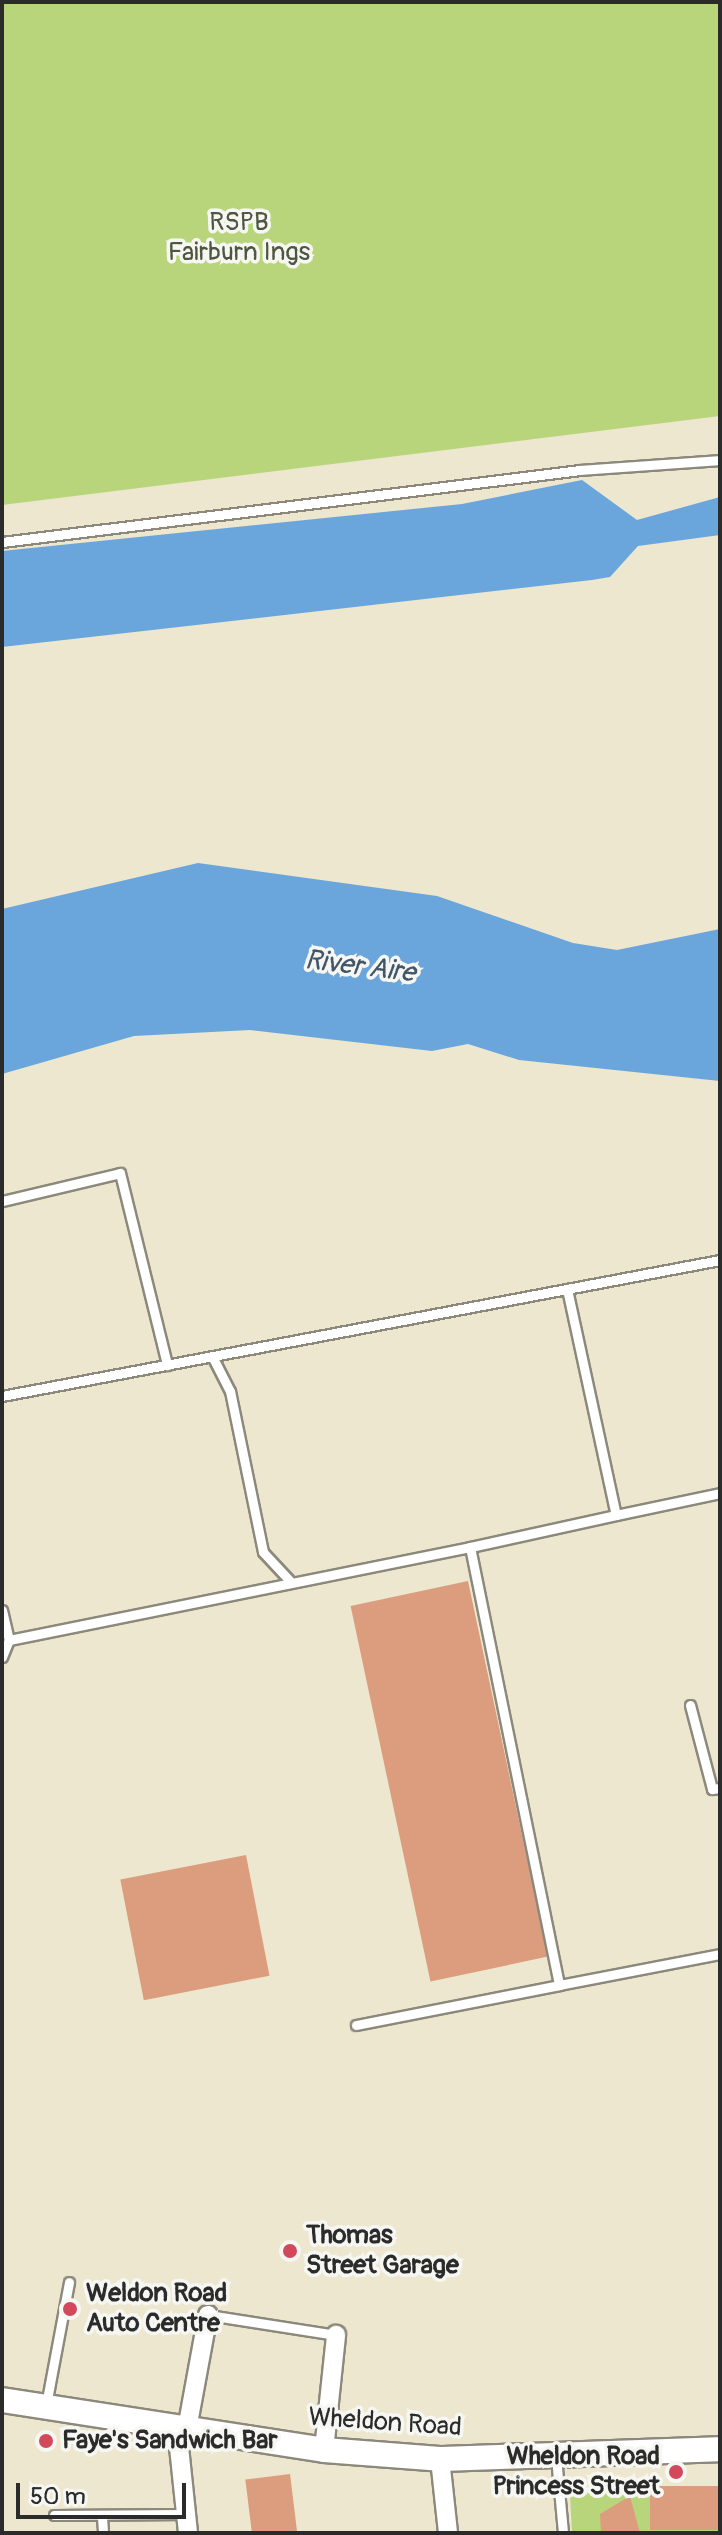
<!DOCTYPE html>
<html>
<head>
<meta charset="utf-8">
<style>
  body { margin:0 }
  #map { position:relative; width:722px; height:2535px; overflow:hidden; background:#ece7ce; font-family:Pangolin,sans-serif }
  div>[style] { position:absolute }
  .green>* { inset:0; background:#b9d57b }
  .water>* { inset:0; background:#6aa6db }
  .building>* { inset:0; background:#db9d7d; transform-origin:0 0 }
  .roads { filter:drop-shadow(2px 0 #8c897c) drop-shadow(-2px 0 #8c897c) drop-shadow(0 2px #8c897c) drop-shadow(0 -2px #8c897c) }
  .service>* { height:9px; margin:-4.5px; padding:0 4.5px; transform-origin:4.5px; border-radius:4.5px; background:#fff }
  .minor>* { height:18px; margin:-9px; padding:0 9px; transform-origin:9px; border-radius:9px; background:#fff }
  .tertiary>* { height:24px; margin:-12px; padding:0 12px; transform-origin:12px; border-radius:12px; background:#fff }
  .dots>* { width:22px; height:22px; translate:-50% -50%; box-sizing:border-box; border:4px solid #f6f6f2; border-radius:50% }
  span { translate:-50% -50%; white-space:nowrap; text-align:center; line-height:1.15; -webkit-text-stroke:7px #f6f6f2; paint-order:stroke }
  .park-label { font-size:26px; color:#4e563f }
  .poi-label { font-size:26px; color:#2b2b2b; font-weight:700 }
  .left { translate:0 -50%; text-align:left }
  .right { translate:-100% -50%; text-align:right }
  .street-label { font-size:26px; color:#2b2b2b }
  .water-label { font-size:28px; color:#415669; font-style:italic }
  .frame { position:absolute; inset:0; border:4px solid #2b2b2b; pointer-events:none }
  .scale { position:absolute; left:16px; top:2483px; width:170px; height:36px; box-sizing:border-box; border:4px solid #2b2b2b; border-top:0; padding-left:10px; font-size:24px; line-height:28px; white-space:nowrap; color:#2b2b2b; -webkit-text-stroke:6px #f6f6f2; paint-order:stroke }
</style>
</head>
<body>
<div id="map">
  <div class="green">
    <i style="clip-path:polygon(2px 2px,720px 2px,720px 416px,2px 505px)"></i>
    <i style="clip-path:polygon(720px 2486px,720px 2533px,572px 2533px,570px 2494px)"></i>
  </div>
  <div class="water">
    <i style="clip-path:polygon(582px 480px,637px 520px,720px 497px,720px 535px,638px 546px,610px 577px,592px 580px,2px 647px,2px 551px,462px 504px)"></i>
    <i style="clip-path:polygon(198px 863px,437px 896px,573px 943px,617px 950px,720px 929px,720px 1081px,519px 1060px,468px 1044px,432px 1051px,250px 1030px,134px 1036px,2px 1074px,2px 909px)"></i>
  </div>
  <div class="building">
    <i style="left:468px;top:1581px;width:384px;height:120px;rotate:78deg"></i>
    <i style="left:246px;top:1855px;width:123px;height:128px;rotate:79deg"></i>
    <i style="left:290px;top:2474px;width:59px;height:45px;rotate:83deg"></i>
    <i style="left:720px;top:2486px;width:44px;height:70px;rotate:90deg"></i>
    <i style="clip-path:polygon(630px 2496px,640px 2533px,601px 2533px,600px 2514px)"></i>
  </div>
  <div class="roads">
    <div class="service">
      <i style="left:2px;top:542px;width:582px;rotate:-7.1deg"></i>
      <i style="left:580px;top:470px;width:140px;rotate:-4.1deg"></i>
      <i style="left:2px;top:1201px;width:121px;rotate:-13.3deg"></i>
      <i style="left:120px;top:1173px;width:198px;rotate:76.2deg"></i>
      <i style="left:567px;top:1289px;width:231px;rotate:77.8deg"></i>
      <i style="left:616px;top:1515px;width:149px;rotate:167.6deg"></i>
      <i style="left:470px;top:1547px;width:447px;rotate:78.5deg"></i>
      <i style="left:559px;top:1985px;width:164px;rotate:-10.9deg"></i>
      <i style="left:212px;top:1356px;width:39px;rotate:63deg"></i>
      <i style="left:230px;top:1391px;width:164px;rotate:78.4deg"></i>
      <i style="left:263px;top:1552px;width:40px;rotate:47deg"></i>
      <i style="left:2px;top:1396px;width:731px;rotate:-10.73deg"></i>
      <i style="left:616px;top:1515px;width:106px;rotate:-11.9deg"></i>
      <i style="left:2px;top:1610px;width:31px;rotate:77deg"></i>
      <i style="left:9px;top:1640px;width:470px;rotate:-11.4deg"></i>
      <i style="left:2px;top:1657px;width:18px;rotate:-68deg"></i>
      <i style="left:690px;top:1705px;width:87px;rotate:75.3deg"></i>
      <i style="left:712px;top:1789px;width:8px;rotate:-7deg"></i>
      <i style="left:356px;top:2025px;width:207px;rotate:-11.1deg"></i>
      <i style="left:208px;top:2315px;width:130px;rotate:8.9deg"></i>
      <i style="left:46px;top:2405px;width:125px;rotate:-79.4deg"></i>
      <i style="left:556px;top:2457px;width:76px;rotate:84.7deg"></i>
      <i style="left:54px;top:2515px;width:132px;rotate:-0.4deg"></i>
      <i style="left:102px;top:2517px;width:16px;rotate:86deg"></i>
    </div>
    <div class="minor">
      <i style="left:177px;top:2428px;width:106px;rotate:84deg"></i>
      <i style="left:187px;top:2429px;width:116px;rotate:-79.6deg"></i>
      <i style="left:324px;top:2450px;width:116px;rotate:-84deg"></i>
      <i style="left:440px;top:2459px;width:74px;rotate:83.8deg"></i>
    </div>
    <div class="tertiary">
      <i style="left:2px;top:2400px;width:326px;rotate:8.8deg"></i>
      <i style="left:324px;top:2450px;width:116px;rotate:4.4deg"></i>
      <i style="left:440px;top:2459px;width:280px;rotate:-2deg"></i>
    </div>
  </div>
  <div class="dots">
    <i style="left:290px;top:2251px;background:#d1495b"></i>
    <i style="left:70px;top:2309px;background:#d1495b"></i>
    <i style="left:46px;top:2441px;background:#d1495b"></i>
    <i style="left:676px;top:2472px;background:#d1495b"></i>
  </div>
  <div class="park-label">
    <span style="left:239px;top:238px">RSPB<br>Fairburn Ings</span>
  </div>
  <div class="poi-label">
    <span class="left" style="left:306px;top:2251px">Thomas<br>Street Garage</span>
    <span class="left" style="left:86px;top:2309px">Weldon Road<br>Auto Centre</span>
    <span class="left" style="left:62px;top:2441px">Faye's Sandwich Bar</span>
    <span class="right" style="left:660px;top:2472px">Wheldon Road<br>Princess Street</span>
  </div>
  <div class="street-label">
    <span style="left:385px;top:2423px;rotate:4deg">Wheldon Road</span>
  </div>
  <div class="water-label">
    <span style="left:360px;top:967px;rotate:7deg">River Aire</span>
  </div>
  <div class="frame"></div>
  <div class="scale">50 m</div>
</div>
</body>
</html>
